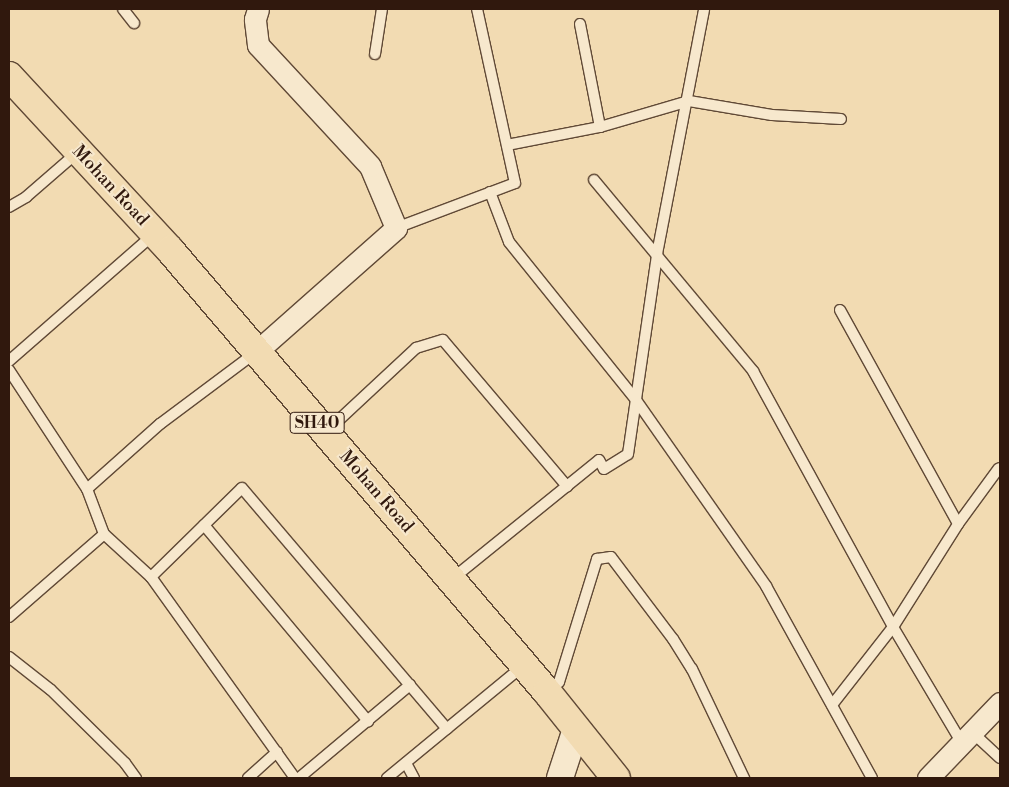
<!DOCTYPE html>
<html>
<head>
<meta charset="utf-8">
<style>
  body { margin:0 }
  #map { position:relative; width:1009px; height:787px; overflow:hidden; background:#f2dbb2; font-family:"Libre Bodoni",serif }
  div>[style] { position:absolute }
  .roads { filter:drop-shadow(1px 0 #604936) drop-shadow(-1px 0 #604936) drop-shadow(0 1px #604936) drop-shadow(0 -1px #604936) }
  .service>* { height:10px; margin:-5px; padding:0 5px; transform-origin:5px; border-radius:5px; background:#f7e8cd }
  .minor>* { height:21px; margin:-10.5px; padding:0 10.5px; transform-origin:10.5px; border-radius:10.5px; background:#f7e8cd }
  .tertiary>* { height:26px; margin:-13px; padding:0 13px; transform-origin:13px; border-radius:13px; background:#f7e8cd }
  .primary>* { height:28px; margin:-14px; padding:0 14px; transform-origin:14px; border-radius:14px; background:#f2dbb2 }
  span { translate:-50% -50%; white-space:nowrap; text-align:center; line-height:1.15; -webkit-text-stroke:4px #f7e8cd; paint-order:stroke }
  .shield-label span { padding:1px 4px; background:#f7e8cd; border:1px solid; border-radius:4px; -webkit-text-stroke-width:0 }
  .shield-label { font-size:16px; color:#30180d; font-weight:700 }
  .street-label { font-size:18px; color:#30180d }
  .frame { position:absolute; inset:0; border:10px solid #30180d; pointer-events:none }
</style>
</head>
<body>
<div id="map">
  <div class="roads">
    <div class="service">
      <i style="left:123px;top:9px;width:18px;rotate:52deg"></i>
      <i style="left:580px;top:24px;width:105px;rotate:79deg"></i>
      <i style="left:375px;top:54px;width:46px;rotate:-81.2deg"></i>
      <i style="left:507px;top:145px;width:95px;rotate:-11deg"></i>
      <i style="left:600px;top:127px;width:93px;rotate:-16.3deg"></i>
      <i style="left:689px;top:101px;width:84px;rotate:9.6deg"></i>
      <i style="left:772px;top:115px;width:69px;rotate:3.3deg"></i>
      <i style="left:594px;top:180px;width:249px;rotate:50.2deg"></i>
      <i style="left:753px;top:371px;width:292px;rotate:61.3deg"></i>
      <i style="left:893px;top:627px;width:135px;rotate:59.3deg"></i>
      <i style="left:490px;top:192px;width:53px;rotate:69.2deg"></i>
      <i style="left:509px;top:242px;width:203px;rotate:51.2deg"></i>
      <i style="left:636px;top:400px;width:227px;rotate:55deg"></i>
      <i style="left:766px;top:586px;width:219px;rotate:61.1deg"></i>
      <i style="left:9px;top:207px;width:20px;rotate:-30deg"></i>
      <i style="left:26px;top:197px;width:69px;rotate:-40.9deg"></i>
      <i style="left:396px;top:228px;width:127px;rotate:-20.7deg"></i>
      <i style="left:515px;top:183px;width:178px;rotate:-102.3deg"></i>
      <i style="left:840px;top:310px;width:244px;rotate:61.1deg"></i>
      <i style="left:9px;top:361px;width:193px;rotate:-41.2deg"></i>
      <i style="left:9px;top:370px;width:142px;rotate:56.8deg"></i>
      <i style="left:87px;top:489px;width:48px;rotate:69.3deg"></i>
      <i style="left:104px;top:534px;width:64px;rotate:42.5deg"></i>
      <i style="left:151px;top:577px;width:247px;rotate:54.4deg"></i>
      <i style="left:327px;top:431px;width:122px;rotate:-43deg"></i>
      <i style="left:416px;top:348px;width:28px;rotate:-17deg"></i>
      <i style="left:443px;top:340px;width:192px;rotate:49.7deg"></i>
      <i style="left:87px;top:489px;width:98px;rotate:-41.7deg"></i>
      <i style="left:160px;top:424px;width:119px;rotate:-36.8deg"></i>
      <i style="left:204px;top:525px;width:256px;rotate:50.1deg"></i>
      <i style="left:151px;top:577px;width:127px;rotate:-44.4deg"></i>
      <i style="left:242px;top:488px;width:316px;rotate:49.6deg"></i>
      <i style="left:452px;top:579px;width:189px;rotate:-39deg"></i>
      <i style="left:599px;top:460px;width:10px;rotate:61deg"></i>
      <i style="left:604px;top:469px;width:28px;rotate:-32deg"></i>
      <i style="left:628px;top:454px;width:202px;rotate:-81.7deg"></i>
      <i style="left:657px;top:254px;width:249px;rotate:-79.1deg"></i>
      <i style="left:9px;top:617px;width:126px;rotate:-41.1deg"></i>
      <i style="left:9px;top:657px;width:53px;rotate:38.2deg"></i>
      <i style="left:51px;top:690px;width:104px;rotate:44.6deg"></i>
      <i style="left:125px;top:763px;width:19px;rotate:54deg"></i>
      <i style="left:548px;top:691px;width:14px;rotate:-39deg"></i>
      <i style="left:559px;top:682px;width:129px;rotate:-72.8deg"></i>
      <i style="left:597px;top:559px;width:14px;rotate:-8deg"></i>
      <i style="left:611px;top:557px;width:103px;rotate:52.9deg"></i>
      <i style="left:673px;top:639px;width:36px;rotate:58deg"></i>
      <i style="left:692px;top:669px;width:121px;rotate:64.5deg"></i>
      <i style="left:832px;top:705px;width:99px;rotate:-52deg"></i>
      <i style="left:893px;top:627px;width:122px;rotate:-57.7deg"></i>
      <i style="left:958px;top:524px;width:69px;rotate:-53.8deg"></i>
      <i style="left:972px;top:732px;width:38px;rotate:43deg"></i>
      <i style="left:406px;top:763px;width:17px;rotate:62deg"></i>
      <i style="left:248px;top:778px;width:39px;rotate:-42deg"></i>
      <i style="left:299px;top:778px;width:145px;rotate:-40deg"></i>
      <i style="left:387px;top:778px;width:176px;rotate:-39.5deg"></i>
    </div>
    <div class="minor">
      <i style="left:256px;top:352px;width:187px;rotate:-41.5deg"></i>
      <i style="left:396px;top:228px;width:67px;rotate:-112.8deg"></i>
      <i style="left:370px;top:166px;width:165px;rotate:-132.8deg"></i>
      <i style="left:258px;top:45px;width:26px;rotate:-97deg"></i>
      <i style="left:255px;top:19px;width:10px;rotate:-73deg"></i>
      <i style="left:928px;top:778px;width:104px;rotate:-46.2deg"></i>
    </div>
    <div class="tertiary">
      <i style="left:560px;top:778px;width:52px;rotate:-71.9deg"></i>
    </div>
    <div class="primary">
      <i style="left:9px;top:76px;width:237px;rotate:47.2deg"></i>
      <i style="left:170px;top:250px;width:581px;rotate:49.54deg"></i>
      <i style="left:547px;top:692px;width:110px;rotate:51.3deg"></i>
    </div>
  </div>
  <div class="shield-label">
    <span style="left:317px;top:423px">SH40</span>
  </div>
  <div class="street-label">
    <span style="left:110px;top:186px;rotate:47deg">Mohan Road</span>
    <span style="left:376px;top:492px;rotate:49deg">Mohan Road</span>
  </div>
  <div class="frame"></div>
</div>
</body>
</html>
